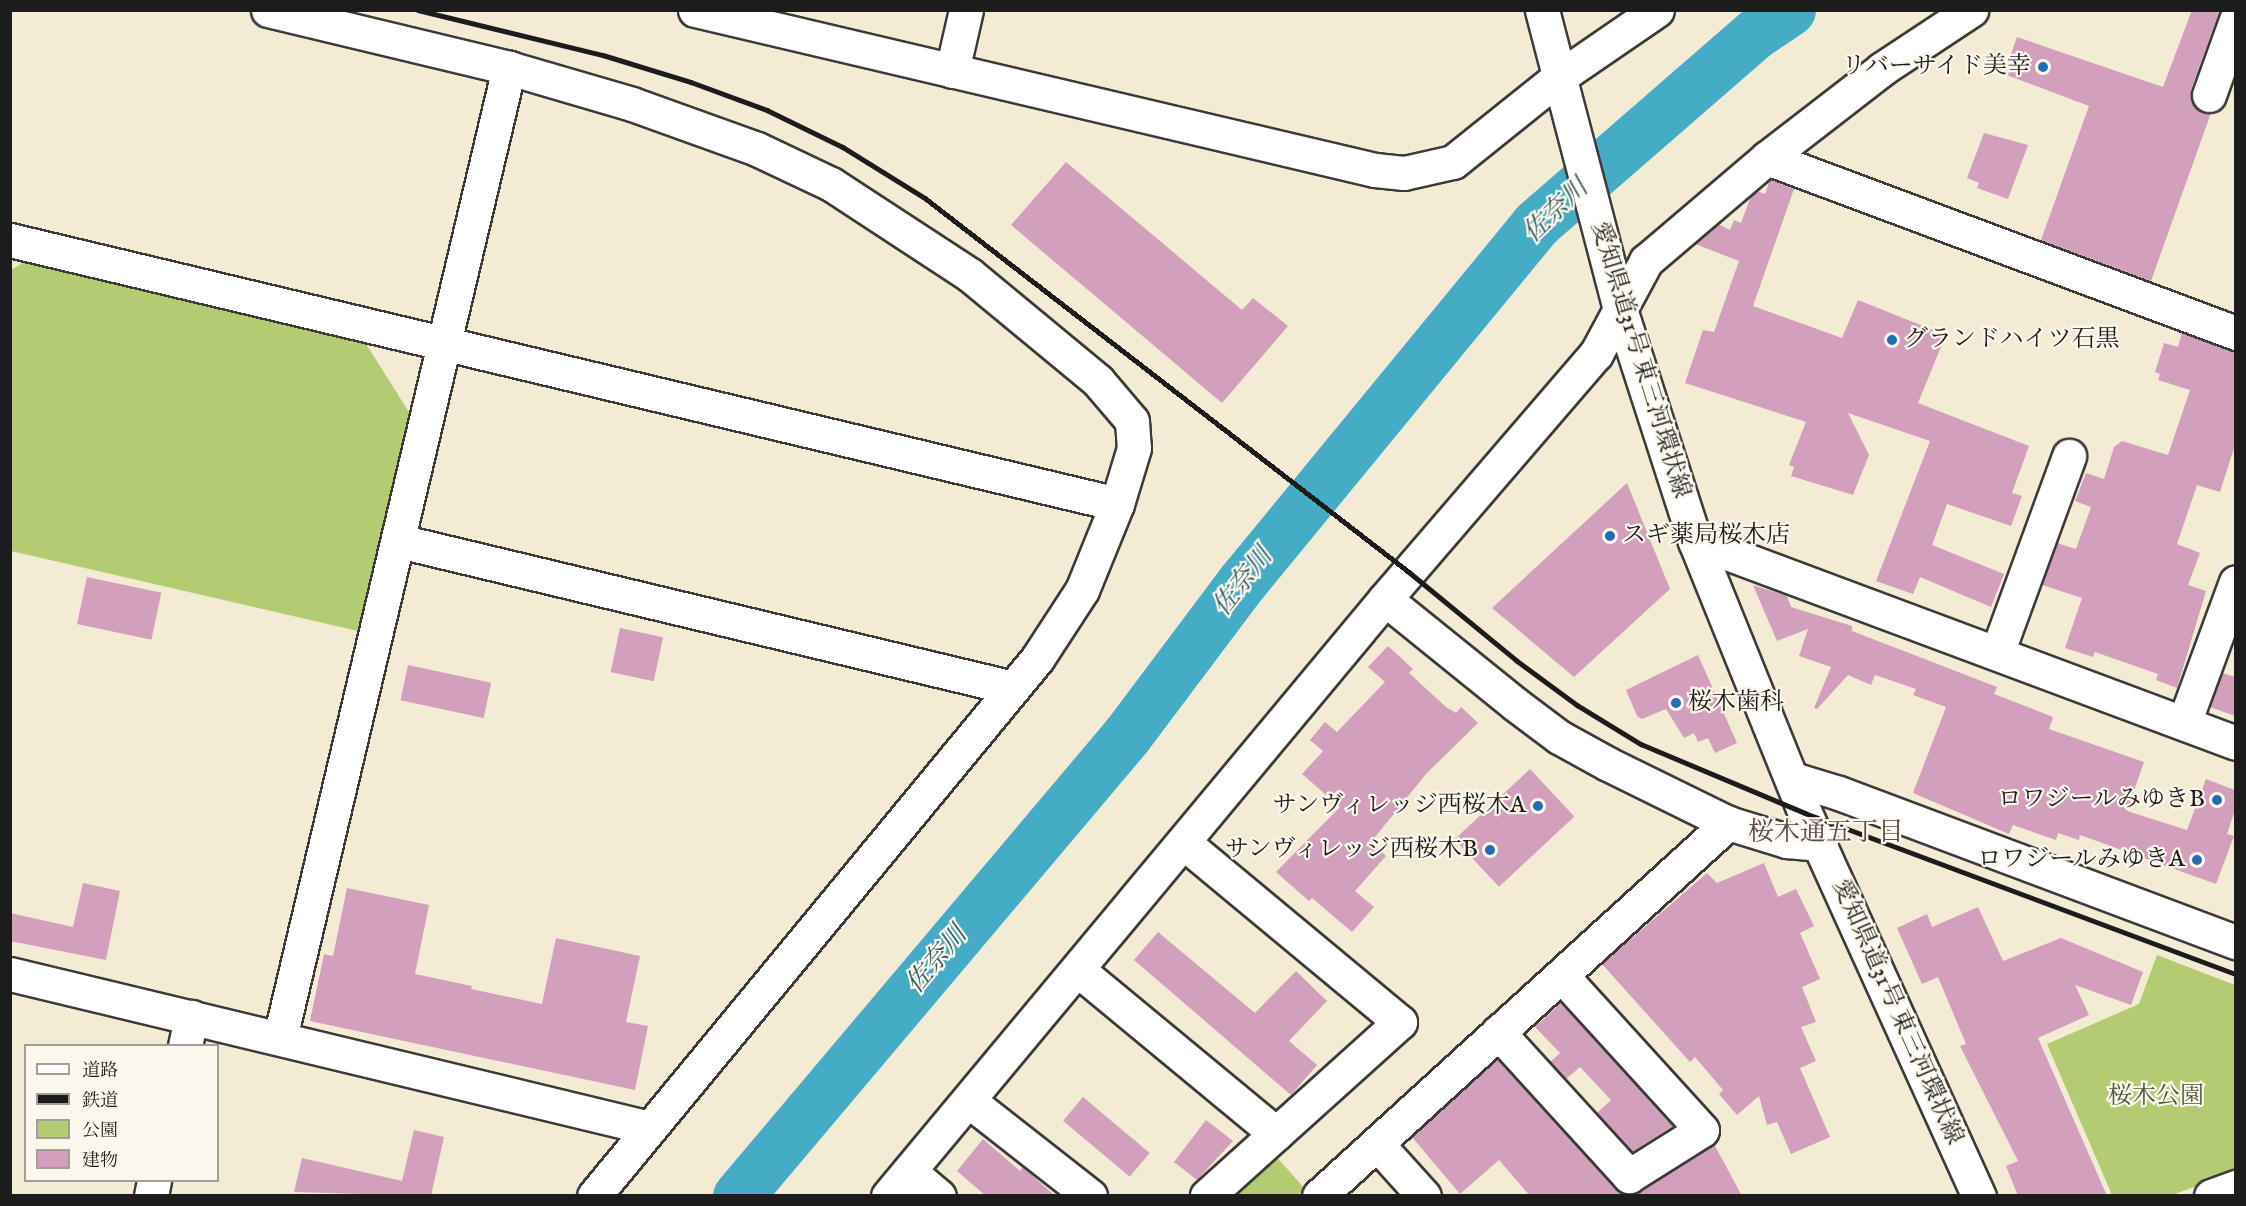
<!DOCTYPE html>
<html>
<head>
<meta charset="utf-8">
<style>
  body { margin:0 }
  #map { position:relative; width:2246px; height:1206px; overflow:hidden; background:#f4ebd5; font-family:"IM FELL English","Noto Serif JP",serif }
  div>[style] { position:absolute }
  .green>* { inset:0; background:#b3cc72 }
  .river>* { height:51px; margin:-25.5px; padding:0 25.5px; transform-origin:25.5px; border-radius:25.5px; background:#45acc5 }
  .building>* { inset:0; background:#d29fbd; transform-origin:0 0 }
  .roads { filter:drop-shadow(2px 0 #3c3b38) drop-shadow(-2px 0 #3c3b38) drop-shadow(0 2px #3c3b38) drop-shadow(0 -2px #3c3b38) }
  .minor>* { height:33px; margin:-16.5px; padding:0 16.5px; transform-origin:16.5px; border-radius:16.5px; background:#fff }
  .major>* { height:33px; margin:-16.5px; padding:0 16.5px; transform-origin:16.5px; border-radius:16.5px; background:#fff }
  .rail>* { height:4.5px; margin:-2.25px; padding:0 2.25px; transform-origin:2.25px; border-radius:2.25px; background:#1c1c1c }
  .dots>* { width:16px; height:16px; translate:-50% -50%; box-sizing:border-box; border:3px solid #fbf7ec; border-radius:50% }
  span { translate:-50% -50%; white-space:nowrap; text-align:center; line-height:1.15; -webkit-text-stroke:4.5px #fbf7ec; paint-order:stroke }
  .poi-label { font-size:24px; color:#1c1c1c }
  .right { translate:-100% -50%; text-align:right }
  .left { translate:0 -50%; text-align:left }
  .street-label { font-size:24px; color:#1c1c1c }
  .park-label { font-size:24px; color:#515a3a }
  .water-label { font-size:26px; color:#2e5d68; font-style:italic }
  .neighbourhood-label { font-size:26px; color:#5c4a54 }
  .frame { position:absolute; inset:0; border:12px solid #1c1c1c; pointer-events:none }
  .legend { position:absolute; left:24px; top:1044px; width:195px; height:138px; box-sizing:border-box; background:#fbf7ec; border:2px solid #a29f99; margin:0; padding:8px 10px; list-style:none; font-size:18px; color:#1c1c1c }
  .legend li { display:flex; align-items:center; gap:12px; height:30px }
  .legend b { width:30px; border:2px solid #a29f99 }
</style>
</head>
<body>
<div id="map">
  <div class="green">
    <i style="clip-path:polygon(31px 258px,363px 339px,412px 417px,362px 632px,11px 551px,11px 270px)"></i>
    <i style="clip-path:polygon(2157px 955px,2235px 985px,2235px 1172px,2172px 1195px,2112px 1195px,2047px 1044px,2139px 1004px)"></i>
    <i style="clip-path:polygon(1275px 1155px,1305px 1189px,1297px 1195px,1229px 1196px)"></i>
  </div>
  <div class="river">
    <i style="left:738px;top:1196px;width:603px;rotate:-49.84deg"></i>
    <i style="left:1127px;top:735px;width:191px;rotate:-53.1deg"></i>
    <i style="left:1242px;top:582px;width:463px;rotate:-50.6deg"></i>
    <i style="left:1536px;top:224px;width:291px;rotate:-41deg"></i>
    <i style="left:1756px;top:33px;width:41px;rotate:-34.1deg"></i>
  </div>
  <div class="building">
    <i style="clip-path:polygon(2192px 10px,2220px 10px,2191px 89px,2194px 107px,2211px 113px,2151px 281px,2041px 240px,2089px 106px,2004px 74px,2017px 37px,2163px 87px)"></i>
    <i style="clip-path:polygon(1984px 133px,2028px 145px,2008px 199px,1977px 188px,1979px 183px,1967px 178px)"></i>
    <i style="clip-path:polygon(1066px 162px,1242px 310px,1253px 298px,1288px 326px,1222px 403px,1011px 225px)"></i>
    <i style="clip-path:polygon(1770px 180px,1794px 189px,1753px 306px,1842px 338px,1858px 300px,1933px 330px,1945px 337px,1918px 403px,2029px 446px,2012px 493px,2022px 496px,2011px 526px,1947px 504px,1932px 545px,2004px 574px,1991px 607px,1920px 577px,1913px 594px,1876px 581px,1930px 441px,1848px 413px,1869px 455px,1853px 495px,1791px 476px,1794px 467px,1789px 465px,1806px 422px,1685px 383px,1703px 330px,1714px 332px,1739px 261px,1695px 244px,1718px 224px,1730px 230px,1734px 220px,1741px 223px,1751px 196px,1757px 191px,1765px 194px)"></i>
    <i style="clip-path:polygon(2182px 333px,2235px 351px,2235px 445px,2220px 492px,2197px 485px,2177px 544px,2200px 553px,2188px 585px,2206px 591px,2177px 688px,2156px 680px,2158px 674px,2095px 652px,2093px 657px,2065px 648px,2082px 598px,2042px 585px,2057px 543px,2076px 549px,2091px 507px,2075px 501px,2086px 473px,2104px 479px,2114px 447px,2122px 441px,2168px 455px,2190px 390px,2158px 380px,2160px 374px,2155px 372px,2164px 343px,2178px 347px)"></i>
    <i style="clip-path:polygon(1627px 483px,1670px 589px,1574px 677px,1492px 608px)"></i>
    <i style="left:87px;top:577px;width:76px;height:48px;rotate:12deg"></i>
    <i style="clip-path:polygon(1753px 585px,1787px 596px,1791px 607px,1852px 626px,1852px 631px,1997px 687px,1994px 694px,2053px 717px,2049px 729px,2144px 762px,2127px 811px,2187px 830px,2206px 779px,2235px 790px,2235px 810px,2227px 834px,2234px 836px,2216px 884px,2080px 835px,2079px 840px,2058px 833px,2056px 840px,2013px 825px,2009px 834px,1913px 793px,1946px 707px,1913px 695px,1916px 689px,1875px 675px,1871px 685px,1848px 675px,1817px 709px,1814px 708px,1831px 667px,1799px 656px,1808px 629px,1777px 641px)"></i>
    <i style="left:620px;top:628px;width:44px;height:45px;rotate:12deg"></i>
    <i style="clip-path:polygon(1388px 646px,1413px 669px,1409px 673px,1446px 707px,1456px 713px,1461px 707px,1478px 723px,1426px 774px,1371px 842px,1386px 856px,1355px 891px,1374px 907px,1352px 932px,1312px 898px,1309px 901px,1276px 872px,1340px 807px,1302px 774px,1323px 751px,1310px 740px,1325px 722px,1337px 732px,1385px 682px,1368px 667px)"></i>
    <i style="clip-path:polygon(1698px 655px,1737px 743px,1715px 753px,1708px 738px,1698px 742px,1694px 733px,1684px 738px,1666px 709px,1642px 719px,1637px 716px,1626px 690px)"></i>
    <i style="left:408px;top:665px;width:85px;height:36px;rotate:12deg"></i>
    <i style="clip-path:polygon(2222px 673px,2235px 677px,2235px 716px,2210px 707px)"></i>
    <i style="left:1530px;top:769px;width:65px;height:103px;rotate:47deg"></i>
    <i style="clip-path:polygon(1764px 863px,1778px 897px,1796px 889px,1814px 926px,1800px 933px,1820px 979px,1802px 987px,1816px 1022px,1801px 1027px,1816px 1061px,1800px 1068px,1830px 1137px,1791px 1154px,1777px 1122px,1767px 1125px,1759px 1096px,1737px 1115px,1719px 1094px,1723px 1090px,1695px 1057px,1690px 1062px,1602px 964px,1707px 873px,1717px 883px)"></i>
    <i style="clip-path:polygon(83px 883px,120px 891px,106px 960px,10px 941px,10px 913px,73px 927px)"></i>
    <i style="clip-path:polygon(347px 888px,429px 905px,415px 974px,472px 986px,471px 989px,542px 1004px,556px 938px,640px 956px,626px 1022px,648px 1026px,635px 1090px,310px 1021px,324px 954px,333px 956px)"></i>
    <i style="clip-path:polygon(1978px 907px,2003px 961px,2061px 938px,2143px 972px,2131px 1005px,2075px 985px,2089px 1015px,2038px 1038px,2107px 1196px,2018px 1196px,2006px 1166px,2018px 1161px,1960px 1046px,1966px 1044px,1938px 977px,1922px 984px,1897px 928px,1927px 914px,1932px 927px)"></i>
    <i style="clip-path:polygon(1158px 932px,1255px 1013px,1296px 971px,1327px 1001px,1289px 1041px,1317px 1065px,1291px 1095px,1134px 960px)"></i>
    <i style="clip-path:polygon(1561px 1003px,1673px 1126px,1632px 1152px,1597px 1113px,1611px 1100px,1580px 1067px,1566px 1079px,1550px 1062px,1560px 1053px,1535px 1027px)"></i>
    <i style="clip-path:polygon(1497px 1059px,1622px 1193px,1639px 1192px,1714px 1144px,1742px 1196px,1530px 1196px,1499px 1160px,1460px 1194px,1412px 1137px)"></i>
    <i style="left:1083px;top:1097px;width:87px;height:31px;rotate:40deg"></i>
    <i style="clip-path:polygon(1206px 1120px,1233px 1141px,1197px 1180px,1174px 1162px)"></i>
    <i style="clip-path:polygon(414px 1130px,444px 1137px,431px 1196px,294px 1192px,302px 1158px,402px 1181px)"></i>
    <i style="clip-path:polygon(983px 1139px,1020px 1171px,1023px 1167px,1055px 1196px,986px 1196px,957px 1171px)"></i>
  </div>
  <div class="roads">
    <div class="minor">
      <i style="left:268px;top:10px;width:248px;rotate:13.5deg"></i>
      <i style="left:509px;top:68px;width:128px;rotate:16.3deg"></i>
      <i style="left:632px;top:104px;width:133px;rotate:19.8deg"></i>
      <i style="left:757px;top:149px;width:82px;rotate:25.3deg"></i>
      <i style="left:831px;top:184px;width:166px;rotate:33.2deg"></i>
      <i style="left:970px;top:275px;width:166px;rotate:39.6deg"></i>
      <i style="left:1098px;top:381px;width:52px;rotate:49.6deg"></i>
      <i style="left:1132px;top:421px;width:27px;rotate:86deg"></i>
      <i style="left:1134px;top:448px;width:59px;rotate:106.9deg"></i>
      <i style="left:1117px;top:504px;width:93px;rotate:112.1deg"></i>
      <i style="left:1082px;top:590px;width:82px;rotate:123.1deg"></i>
      <i style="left:1037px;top:659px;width:696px;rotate:129.52deg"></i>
      <i style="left:695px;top:10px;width:699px;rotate:13.24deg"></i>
      <i style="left:1375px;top:170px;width:29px;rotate:6deg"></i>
      <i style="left:1404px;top:173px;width:50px;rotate:-12.7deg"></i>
      <i style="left:1453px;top:162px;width:134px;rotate:-38.7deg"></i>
      <i style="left:1558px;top:78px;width:120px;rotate:-34.5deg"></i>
      <i style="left:952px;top:71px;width:63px;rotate:-77.1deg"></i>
      <i style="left:2209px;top:95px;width:80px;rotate:-70.2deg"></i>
      <i style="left:1767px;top:158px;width:501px;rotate:20.46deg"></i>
      <i style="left:10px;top:240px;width:1138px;rotate:13.41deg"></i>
      <i style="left:399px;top:541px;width:631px;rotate:13.46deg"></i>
      <i style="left:1695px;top:541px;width:577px;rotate:20.47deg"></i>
      <i style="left:1385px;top:599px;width:167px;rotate:38.9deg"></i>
      <i style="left:1515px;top:704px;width:55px;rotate:36.9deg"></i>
      <i style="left:1559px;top:737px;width:56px;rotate:28.9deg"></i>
      <i style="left:1608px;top:764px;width:134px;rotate:26.2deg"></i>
      <i style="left:1728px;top:823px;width:62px;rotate:17deg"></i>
      <i style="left:1787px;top:841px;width:34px;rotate:5deg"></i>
      <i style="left:1997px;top:653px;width:210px;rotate:-69.9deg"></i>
      <i style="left:2184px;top:723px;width:150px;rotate:-69.8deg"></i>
      <i style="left:1793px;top:779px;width:48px;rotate:16.9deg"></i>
      <i style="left:1839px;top:793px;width:424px;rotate:20.6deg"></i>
      <i style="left:1183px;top:842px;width:282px;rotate:39.7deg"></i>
      <i style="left:1400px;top:1022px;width:260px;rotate:138deg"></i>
      <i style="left:1078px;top:970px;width:257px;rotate:39.6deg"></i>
      <i style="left:10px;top:974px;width:658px;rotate:13.53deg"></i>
      <i style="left:1498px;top:1032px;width:195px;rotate:47.7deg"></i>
      <i style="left:1629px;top:1176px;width:86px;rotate:-32.2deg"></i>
      <i style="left:1702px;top:1130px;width:208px;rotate:-132.3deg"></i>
      <i style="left:280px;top:1038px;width:997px;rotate:-76.72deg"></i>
      <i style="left:185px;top:1046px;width:30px;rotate:-78deg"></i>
      <i style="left:969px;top:1101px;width:154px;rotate:38.1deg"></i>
      <i style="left:1377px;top:1144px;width:70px;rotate:47.9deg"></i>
      <i style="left:909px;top:1171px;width:39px;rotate:40deg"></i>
      <i style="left:151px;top:1196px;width:16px;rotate:-79deg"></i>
      <i style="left:888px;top:1196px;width:777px;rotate:-50.22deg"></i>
      <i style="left:1385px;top:599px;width:323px;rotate:-49.3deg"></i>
      <i style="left:1596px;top:354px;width:106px;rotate:-61.7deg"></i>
      <i style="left:1646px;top:261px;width:159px;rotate:-40.4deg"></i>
      <i style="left:1767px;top:158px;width:145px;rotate:-37.7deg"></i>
      <i style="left:1882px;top:69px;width:107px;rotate:-33.5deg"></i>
      <i style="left:1319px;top:1196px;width:554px;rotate:-42.36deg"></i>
      <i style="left:2211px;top:1196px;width:27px;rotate:-20deg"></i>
    </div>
    <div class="major">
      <i style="left:1542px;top:10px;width:309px;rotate:75.4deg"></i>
      <i style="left:1620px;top:309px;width:244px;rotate:72.1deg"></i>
      <i style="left:1695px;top:541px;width:293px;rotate:68deg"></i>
      <i style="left:1805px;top:813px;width:421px;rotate:65.6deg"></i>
    </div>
  </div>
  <div class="rail">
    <i style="left:418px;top:10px;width:190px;rotate:13.7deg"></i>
    <i style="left:603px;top:55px;width:92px;rotate:17.1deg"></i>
    <i style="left:691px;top:82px;width:81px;rotate:20.2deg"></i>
    <i style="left:767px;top:110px;width:85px;rotate:26deg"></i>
    <i style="left:843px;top:147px;width:97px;rotate:31.9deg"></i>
    <i style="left:925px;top:198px;width:612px;rotate:37.69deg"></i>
    <i style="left:1409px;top:572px;width:139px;rotate:39.4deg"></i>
    <i style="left:1516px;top:660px;width:76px;rotate:36.4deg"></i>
    <i style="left:1577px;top:705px;width:75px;rotate:31.4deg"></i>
    <i style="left:1641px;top:744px;width:178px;rotate:22.8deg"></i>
    <i style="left:1805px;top:813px;width:460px;rotate:20.5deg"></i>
  </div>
  <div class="dots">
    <i style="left:2043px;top:67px;background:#1f6fb2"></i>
    <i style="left:1892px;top:340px;background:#1f6fb2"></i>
    <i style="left:1610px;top:536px;background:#1f6fb2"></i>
    <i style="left:1676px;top:703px;background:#1f6fb2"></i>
    <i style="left:2217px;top:800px;background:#1f6fb2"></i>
    <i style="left:1538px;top:806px;background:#1f6fb2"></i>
    <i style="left:1490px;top:850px;background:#1f6fb2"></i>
    <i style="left:2197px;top:860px;background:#1f6fb2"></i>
  </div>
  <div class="poi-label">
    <span class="right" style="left:2031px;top:67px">リバーサイド美幸</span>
    <span class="left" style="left:1904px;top:340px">グランドハイツ石黒</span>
    <span class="left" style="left:1622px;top:536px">スギ薬局桜木店</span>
    <span class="left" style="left:1688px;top:703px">桜木歯科</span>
    <span class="right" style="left:2205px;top:800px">ロワジールみゆきB</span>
    <span class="right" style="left:1526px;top:806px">サンヴィレッジ西桜木A</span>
    <span class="right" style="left:1478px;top:850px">サンヴィレッジ西桜木B</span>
    <span class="right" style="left:2185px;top:860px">ロワジールみゆきA</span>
  </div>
  <div class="street-label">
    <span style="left:1640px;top:360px;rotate:73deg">愛知県道31号 東三河環状線</span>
    <span style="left:1897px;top:1012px;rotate:66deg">愛知県道31号 東三河環状線</span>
  </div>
  <div class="park-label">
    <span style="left:2156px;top:1097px">桜木公園</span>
  </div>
  <div class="water-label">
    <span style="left:1556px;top:211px;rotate:-44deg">佐奈川</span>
    <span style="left:1243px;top:582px;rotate:-52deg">佐奈川</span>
    <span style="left:937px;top:960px;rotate:-50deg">佐奈川</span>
  </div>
  <div class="neighbourhood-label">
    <span style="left:1826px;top:833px">桜木通五丁目</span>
  </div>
  <div class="frame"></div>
  <ul class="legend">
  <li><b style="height:8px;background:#fff"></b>道路</li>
  <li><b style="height:8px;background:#1c1c1c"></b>鉄道</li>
  <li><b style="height:16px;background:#b3cc72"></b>公園</li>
  <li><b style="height:16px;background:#d29fbd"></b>建物</li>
  </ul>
</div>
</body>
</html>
